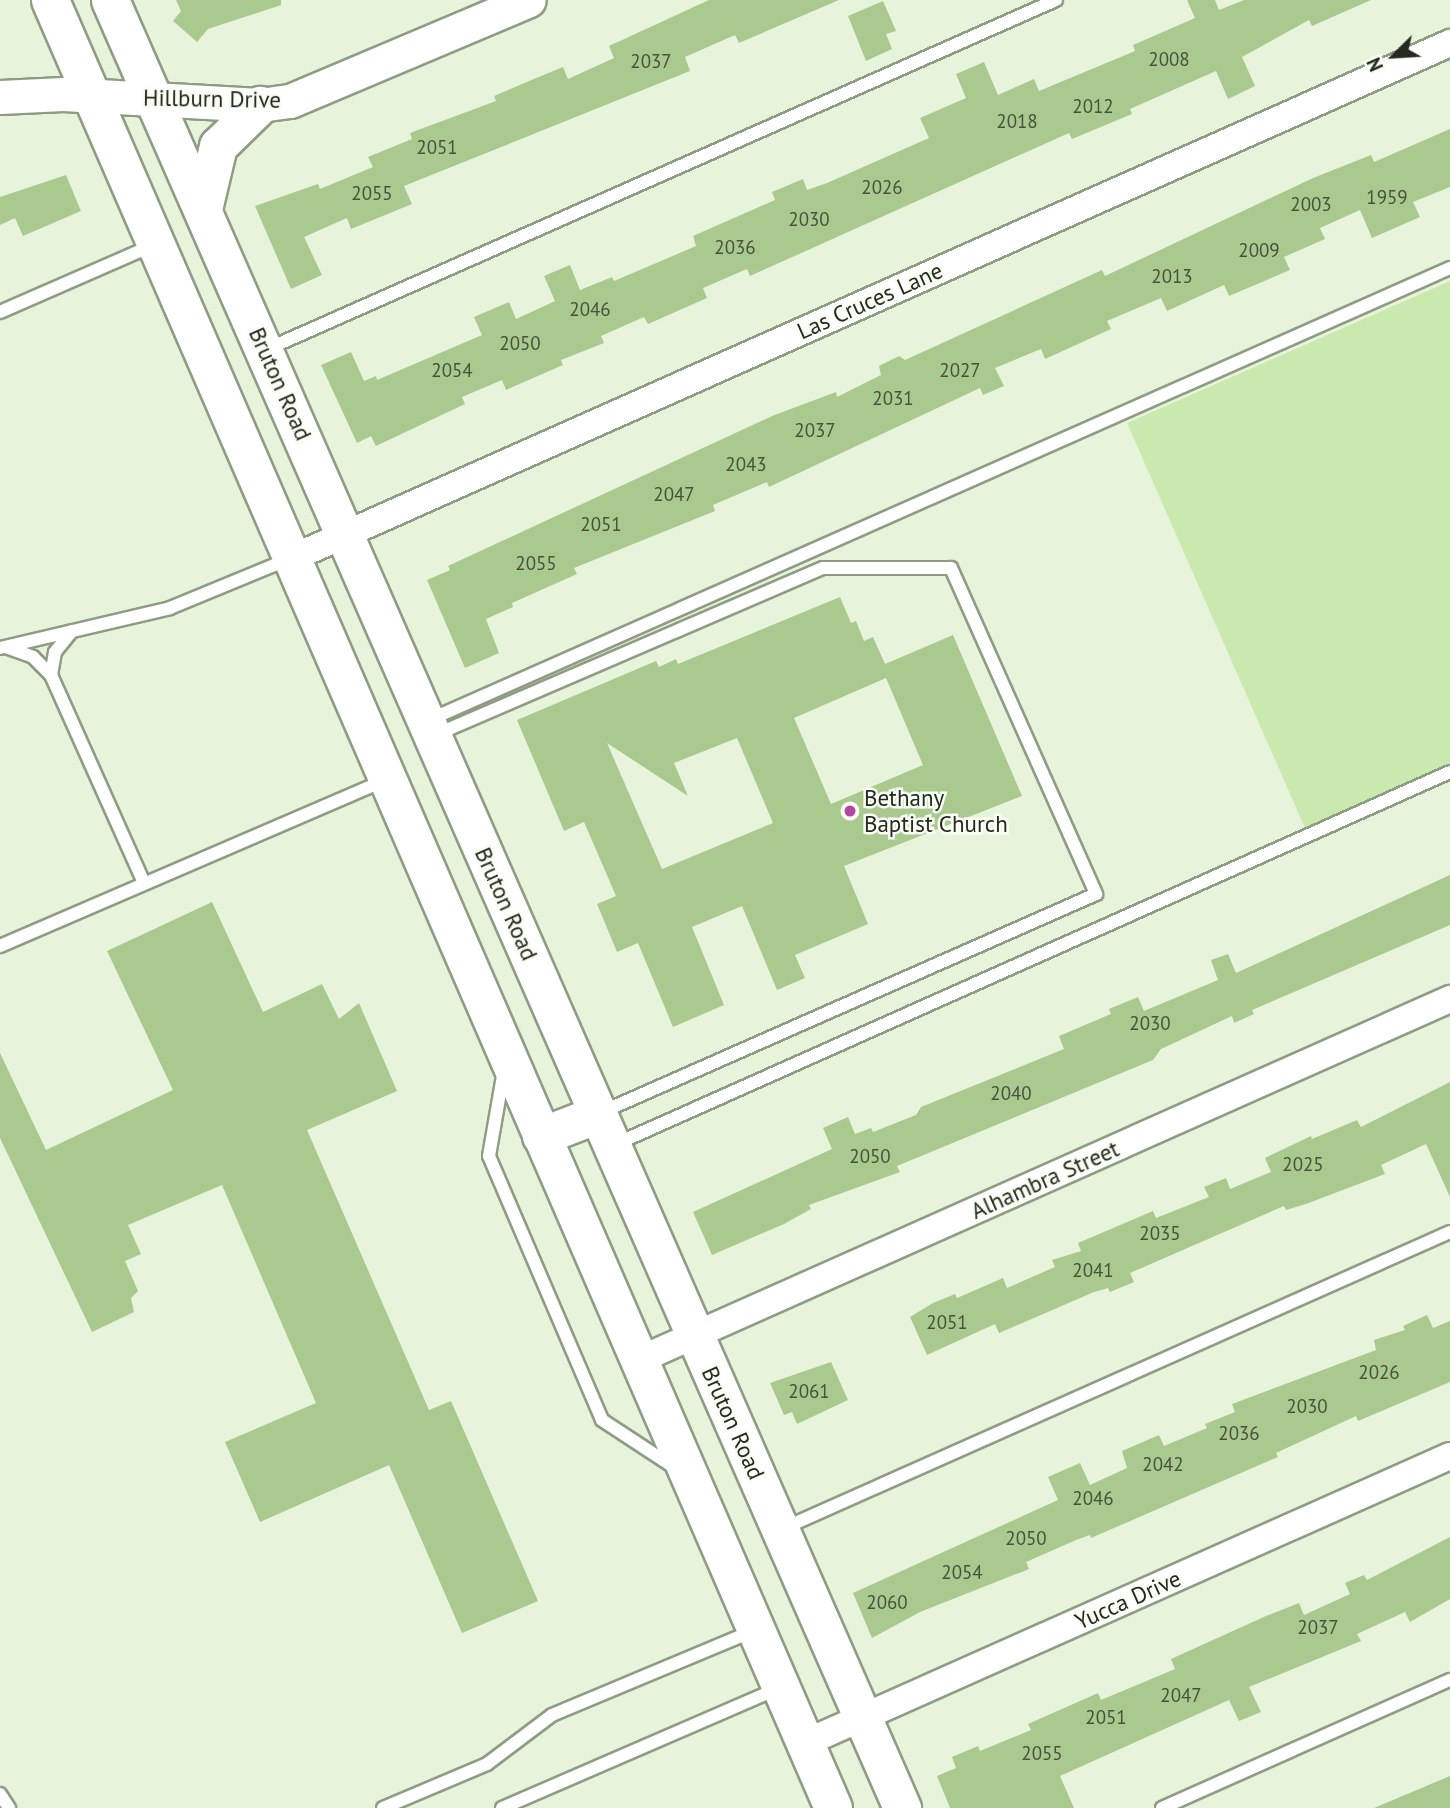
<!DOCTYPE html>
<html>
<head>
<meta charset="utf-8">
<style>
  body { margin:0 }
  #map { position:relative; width:1450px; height:1808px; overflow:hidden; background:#e7f4db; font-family:"PT Sans",sans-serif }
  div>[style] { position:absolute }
  .green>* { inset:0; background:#cae9ae }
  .building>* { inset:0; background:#aac98e }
  .roads { filter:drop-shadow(2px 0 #8f9c84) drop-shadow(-2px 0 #8f9c84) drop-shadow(0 2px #8f9c84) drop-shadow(0 -2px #8f9c84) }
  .service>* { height:12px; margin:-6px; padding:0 6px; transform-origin:6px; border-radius:6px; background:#fff }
  .minor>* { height:26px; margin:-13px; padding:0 13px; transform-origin:13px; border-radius:13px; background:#fff }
  .tertiary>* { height:33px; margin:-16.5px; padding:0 16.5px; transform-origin:16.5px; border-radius:16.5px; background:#fff }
  .secondary>* { height:37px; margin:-18.5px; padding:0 18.5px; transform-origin:18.5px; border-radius:18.5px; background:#fff }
  .dots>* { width:19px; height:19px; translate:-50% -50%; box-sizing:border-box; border:4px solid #f9fef4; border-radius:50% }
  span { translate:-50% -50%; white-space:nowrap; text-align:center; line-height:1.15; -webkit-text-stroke:5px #f9fef4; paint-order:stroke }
  .number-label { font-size:19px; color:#46523c }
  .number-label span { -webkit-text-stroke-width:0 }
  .street-label { font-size:23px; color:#252a21 }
  .poi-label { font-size:23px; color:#252a21 }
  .left { translate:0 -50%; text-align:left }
  .north { position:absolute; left:1359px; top:21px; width:70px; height:70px; -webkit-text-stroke:5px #f9fef4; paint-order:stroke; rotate:246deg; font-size:19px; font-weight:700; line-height:28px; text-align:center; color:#252a21 }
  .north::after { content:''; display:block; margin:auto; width:24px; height:32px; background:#252a21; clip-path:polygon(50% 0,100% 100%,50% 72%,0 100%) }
</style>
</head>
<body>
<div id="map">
  <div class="green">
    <i style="clip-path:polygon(1450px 281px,1450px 764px,1305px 828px,1127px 423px)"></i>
  </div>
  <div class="building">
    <i style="clip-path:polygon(176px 0,281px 0,281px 5px,208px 29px,197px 42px,173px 21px,181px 11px)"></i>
    <i style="clip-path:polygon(709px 0,839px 0,739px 43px,735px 35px,685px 57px,690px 71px,404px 186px,412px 204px,351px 229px,347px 218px,304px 237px,322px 275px,291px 289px,255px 206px,318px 184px,320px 189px,373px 167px,368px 157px,412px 139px,410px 133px,496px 101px,494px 96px,529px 81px,563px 67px,568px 79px,614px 58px,609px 46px)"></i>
    <i style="clip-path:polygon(1187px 0,1215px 0,1219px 10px,1244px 0,1371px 0,1312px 26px,1309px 20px,1242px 57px,1255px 86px,1228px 99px,1216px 71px,1130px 109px,1132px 114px,1072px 139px,1069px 133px,750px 276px,747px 269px,703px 288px,707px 298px,648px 324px,644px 317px,601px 336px,604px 343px,561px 360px,563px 365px,506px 390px,502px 380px,462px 397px,465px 404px,376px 446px,371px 436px,357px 443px,321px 365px,351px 352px,364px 381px,376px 376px,377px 380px,482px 335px,474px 317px,509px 302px,516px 319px,555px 301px,544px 276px,570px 265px,580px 290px,612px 277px,614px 281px,696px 246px,693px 236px,775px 200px,772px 192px,803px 179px,807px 190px,827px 183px,929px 138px,920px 118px,966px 98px,956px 74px,984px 62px,998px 95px,1034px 79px,1039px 91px,1135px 51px,1133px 45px,1195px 18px)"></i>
    <i style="clip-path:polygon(883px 1px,896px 31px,886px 34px,892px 49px,866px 61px,848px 16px)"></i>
    <i style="clip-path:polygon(1450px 129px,1450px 187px,1413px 202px,1420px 217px,1372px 238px,1360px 210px,1320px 228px,1325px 239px,1284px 257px,1290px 270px,1229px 296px,1224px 285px,1167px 311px,1161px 298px,1107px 321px,1111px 329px,1045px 359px,1041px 349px,995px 368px,1004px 386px,983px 395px,980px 388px,769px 487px,767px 482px,713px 505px,715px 511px,574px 568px,577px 574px,512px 603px,513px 607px,486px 619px,499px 653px,465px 668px,427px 580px,450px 570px,448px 566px,772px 416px,836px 392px,837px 397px,881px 375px,879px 366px,899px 356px,905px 360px,1102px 270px,1105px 276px,1313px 178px,1371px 155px,1374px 162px)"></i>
    <i style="clip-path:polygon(66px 175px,81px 211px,23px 236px,15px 218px,0 225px,0 197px)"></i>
    <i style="clip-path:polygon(evenodd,840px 597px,851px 623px,856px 621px,864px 641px,873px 637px,885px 664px,953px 635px,1022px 796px,844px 866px,868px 924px,795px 955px,805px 978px,777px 990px,742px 906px,692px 927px,724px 1005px,673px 1027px,638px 943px,617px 952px,597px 904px,616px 896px,584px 822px,564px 831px,517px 720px,656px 661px,659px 667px,676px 659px,678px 664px,840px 597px,886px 678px,923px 765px,831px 804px,794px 718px,886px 678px,840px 597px,737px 738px,773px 823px,662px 869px,607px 743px,688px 796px,674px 763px,737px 738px)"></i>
    <i style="clip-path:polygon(1450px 875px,1450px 925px,1252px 1010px,1254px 1014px,1234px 1023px,1232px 1016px,1161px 1049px,1153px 1060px,897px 1166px,900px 1172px,809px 1205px,811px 1209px,784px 1224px,712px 1255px,693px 1212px,832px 1149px,823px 1128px,848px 1117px,855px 1134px,871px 1128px,873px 1132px,916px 1115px,921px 1107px,1064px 1049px,1059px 1036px,1111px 1014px,1109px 1009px,1138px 997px,1144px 1011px,1218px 980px,1211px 960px,1228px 954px,1236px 973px)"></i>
    <i style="clip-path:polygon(212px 902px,263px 1012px,322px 984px,339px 1019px,359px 1003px,397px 1091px,307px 1130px,429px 1410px,451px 1401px,538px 1601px,462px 1633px,389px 1465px,260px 1522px,225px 1442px,316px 1403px,222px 1185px,128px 1225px,141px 1254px,125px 1261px,138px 1291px,131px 1298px,134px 1312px,92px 1332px,0 1138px,0 1053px,46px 1150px,173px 1090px,107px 951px)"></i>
    <i style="clip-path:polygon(1450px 1082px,1450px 1197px,1426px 1144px,1381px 1165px,1385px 1174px,1306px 1204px,1286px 1210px,1284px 1206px,1130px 1273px,1134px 1282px,1110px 1292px,1108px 1288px,1094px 1292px,999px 1333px,995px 1324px,927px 1355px,910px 1317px,933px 1303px,955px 1294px,957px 1298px,1003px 1278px,1007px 1288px,1055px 1267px,1052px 1260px,1081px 1251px,1078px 1243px,1153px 1211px,1156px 1218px,1209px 1197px,1204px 1187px,1226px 1178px,1230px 1189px,1271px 1172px,1265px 1158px,1311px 1136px,1312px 1139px,1357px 1120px,1361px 1127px)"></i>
    <i style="clip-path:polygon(1427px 1315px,1433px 1328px,1450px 1321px,1450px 1382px,1358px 1421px,1356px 1416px,1276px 1453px,1278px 1457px,1091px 1538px,1090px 1535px,1076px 1540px,1026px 1562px,1029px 1569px,920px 1612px,872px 1638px,853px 1593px,1058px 1500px,1048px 1477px,1080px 1463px,1090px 1485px,1127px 1468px,1122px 1451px,1159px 1435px,1164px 1446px,1207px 1428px,1205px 1424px,1235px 1412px,1232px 1404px,1376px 1350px,1374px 1340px,1405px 1330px,1403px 1326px)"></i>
    <i style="clip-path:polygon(831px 1362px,848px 1400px,797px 1424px,792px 1412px,784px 1415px,770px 1383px)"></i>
    <i style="clip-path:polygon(1450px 1537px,1450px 1599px,1410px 1622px,1405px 1612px,1357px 1634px,1361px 1641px,1249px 1687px,1261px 1712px,1239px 1721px,1229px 1700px,1060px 1776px,1074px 1808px,950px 1808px,937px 1776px,956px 1768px,952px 1757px,978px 1746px,980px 1751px,1031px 1730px,1028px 1724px,1098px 1693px,1101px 1700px,1175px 1669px,1171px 1659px,1266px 1616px,1299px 1603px,1304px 1615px,1350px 1594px,1345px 1583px,1364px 1575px,1367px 1580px)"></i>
    <i style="clip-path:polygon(1450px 1776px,1450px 1808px,1374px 1808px)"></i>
  </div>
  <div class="roads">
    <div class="service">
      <i style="left:0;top:312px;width:167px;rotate:-23.6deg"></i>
      <i style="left:265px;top:350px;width:865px;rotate:-23.87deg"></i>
      <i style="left:6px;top:647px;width:29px;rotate:20deg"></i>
      <i style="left:33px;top:657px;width:25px;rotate:45deg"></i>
      <i style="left:51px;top:675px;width:23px;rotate:-80deg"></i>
      <i style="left:55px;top:652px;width:27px;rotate:-51deg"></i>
      <i style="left:0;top:648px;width:175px;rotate:-13.2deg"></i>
      <i style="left:170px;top:608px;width:129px;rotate:-22.4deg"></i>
      <i style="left:51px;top:675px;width:228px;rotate:65.9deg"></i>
      <i style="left:429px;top:720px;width:1117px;rotate:-23.88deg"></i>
      <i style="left:435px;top:735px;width:422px;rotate:-23.3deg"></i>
      <i style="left:823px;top:568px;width:128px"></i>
      <i style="left:951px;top:568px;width:357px;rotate:66deg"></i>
      <i style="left:1096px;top:894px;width:540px;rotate:156.19deg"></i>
      <i style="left:0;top:946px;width:420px;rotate:-23.3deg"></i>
      <i style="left:504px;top:1070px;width:87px;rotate:99.9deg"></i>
      <i style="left:489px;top:1156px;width:287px;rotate:66.8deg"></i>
      <i style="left:602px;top:1420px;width:87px;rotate:33.3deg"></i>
      <i style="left:616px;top:1144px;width:913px;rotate:-24.04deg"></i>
      <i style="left:782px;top:1529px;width:731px;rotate:-23.97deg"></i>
      <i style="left:0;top:1794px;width:17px;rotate:57deg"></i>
      <i style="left:383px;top:1808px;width:113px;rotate:-22.9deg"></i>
      <i style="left:487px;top:1764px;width:81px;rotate:-37deg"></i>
      <i style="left:552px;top:1715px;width:218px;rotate:-22.7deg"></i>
      <i style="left:502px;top:1808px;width:300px;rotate:-23.4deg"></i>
      <i style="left:1162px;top:1808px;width:315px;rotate:-24deg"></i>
    </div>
    <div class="minor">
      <i style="left:290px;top:559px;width:1270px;rotate:-23.98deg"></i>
      <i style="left:639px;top:1360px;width:888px;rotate:-24deg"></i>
      <i style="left:805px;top:1743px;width:706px;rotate:-23.99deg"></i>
    </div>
    <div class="tertiary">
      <i style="left:0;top:97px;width:63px;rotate:-2.7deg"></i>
      <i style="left:63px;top:94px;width:197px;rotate:3.2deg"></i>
      <i style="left:260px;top:105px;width:30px;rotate:-8deg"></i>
      <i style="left:290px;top:101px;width:259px;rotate:-22.9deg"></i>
    </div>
    <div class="secondary">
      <i style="left:50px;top:0;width:1970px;rotate:66.58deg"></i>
      <i style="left:110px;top:0;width:1974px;rotate:66.34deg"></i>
      <i style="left:203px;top:209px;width:65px;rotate:-76.6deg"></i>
      <i style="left:218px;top:146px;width:59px;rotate:-44.3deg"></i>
      <i style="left:541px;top:1136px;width:61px;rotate:-21.1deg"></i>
    </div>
  </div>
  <div class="dots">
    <i style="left:850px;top:811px;background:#b546a4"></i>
  </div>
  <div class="number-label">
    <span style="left:1169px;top:60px">2008</span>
    <span style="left:651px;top:62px">2037</span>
    <span style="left:1093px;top:107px">2012</span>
    <span style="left:1017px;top:122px">2018</span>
    <span style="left:437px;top:148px">2051</span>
    <span style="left:882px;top:188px">2026</span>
    <span style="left:372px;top:194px">2055</span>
    <span style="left:1387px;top:198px">1959</span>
    <span style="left:1311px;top:205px">2003</span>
    <span style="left:809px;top:220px">2030</span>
    <span style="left:735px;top:248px">2036</span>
    <span style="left:1259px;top:251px">2009</span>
    <span style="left:1172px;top:277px">2013</span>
    <span style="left:590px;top:310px">2046</span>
    <span style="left:520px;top:344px">2050</span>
    <span style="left:452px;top:371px">2054</span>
    <span style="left:960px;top:371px">2027</span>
    <span style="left:893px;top:399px">2031</span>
    <span style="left:815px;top:431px">2037</span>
    <span style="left:746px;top:465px">2043</span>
    <span style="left:674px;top:495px">2047</span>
    <span style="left:601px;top:525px">2051</span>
    <span style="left:536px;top:564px">2055</span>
    <span style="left:1150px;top:1024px">2030</span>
    <span style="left:1011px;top:1094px">2040</span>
    <span style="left:870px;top:1157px">2050</span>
    <span style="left:1303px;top:1165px">2025</span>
    <span style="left:1160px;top:1234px">2035</span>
    <span style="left:1093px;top:1271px">2041</span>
    <span style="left:947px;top:1323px">2051</span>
    <span style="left:1379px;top:1373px">2026</span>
    <span style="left:809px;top:1392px">2061</span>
    <span style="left:1307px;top:1407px">2030</span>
    <span style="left:1239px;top:1434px">2036</span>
    <span style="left:1163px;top:1465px">2042</span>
    <span style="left:1093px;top:1499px">2046</span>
    <span style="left:1026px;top:1539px">2050</span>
    <span style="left:962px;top:1573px">2054</span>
    <span style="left:887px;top:1603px">2060</span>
    <span style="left:1318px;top:1628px">2037</span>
    <span style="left:1181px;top:1696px">2047</span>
    <span style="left:1106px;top:1718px">2051</span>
    <span style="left:1042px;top:1754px">2055</span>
  </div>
  <div class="street-label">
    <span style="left:212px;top:99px;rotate:1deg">Hillburn Drive</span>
    <span style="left:870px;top:301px;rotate:-24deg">Las Cruces Lane</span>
    <span style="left:280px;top:384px;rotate:66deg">Bruton Road</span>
    <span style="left:506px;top:904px;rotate:66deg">Bruton Road</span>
    <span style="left:1045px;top:1180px;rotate:-24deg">Alhambra Street</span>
    <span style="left:733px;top:1423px;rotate:66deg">Bruton Road</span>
    <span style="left:1128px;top:1600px;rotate:-24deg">Yucca Drive</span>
  </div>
  <div class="poi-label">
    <span class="left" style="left:864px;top:811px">Bethany<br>Baptist Church</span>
  </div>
  <div class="north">N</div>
</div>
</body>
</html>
